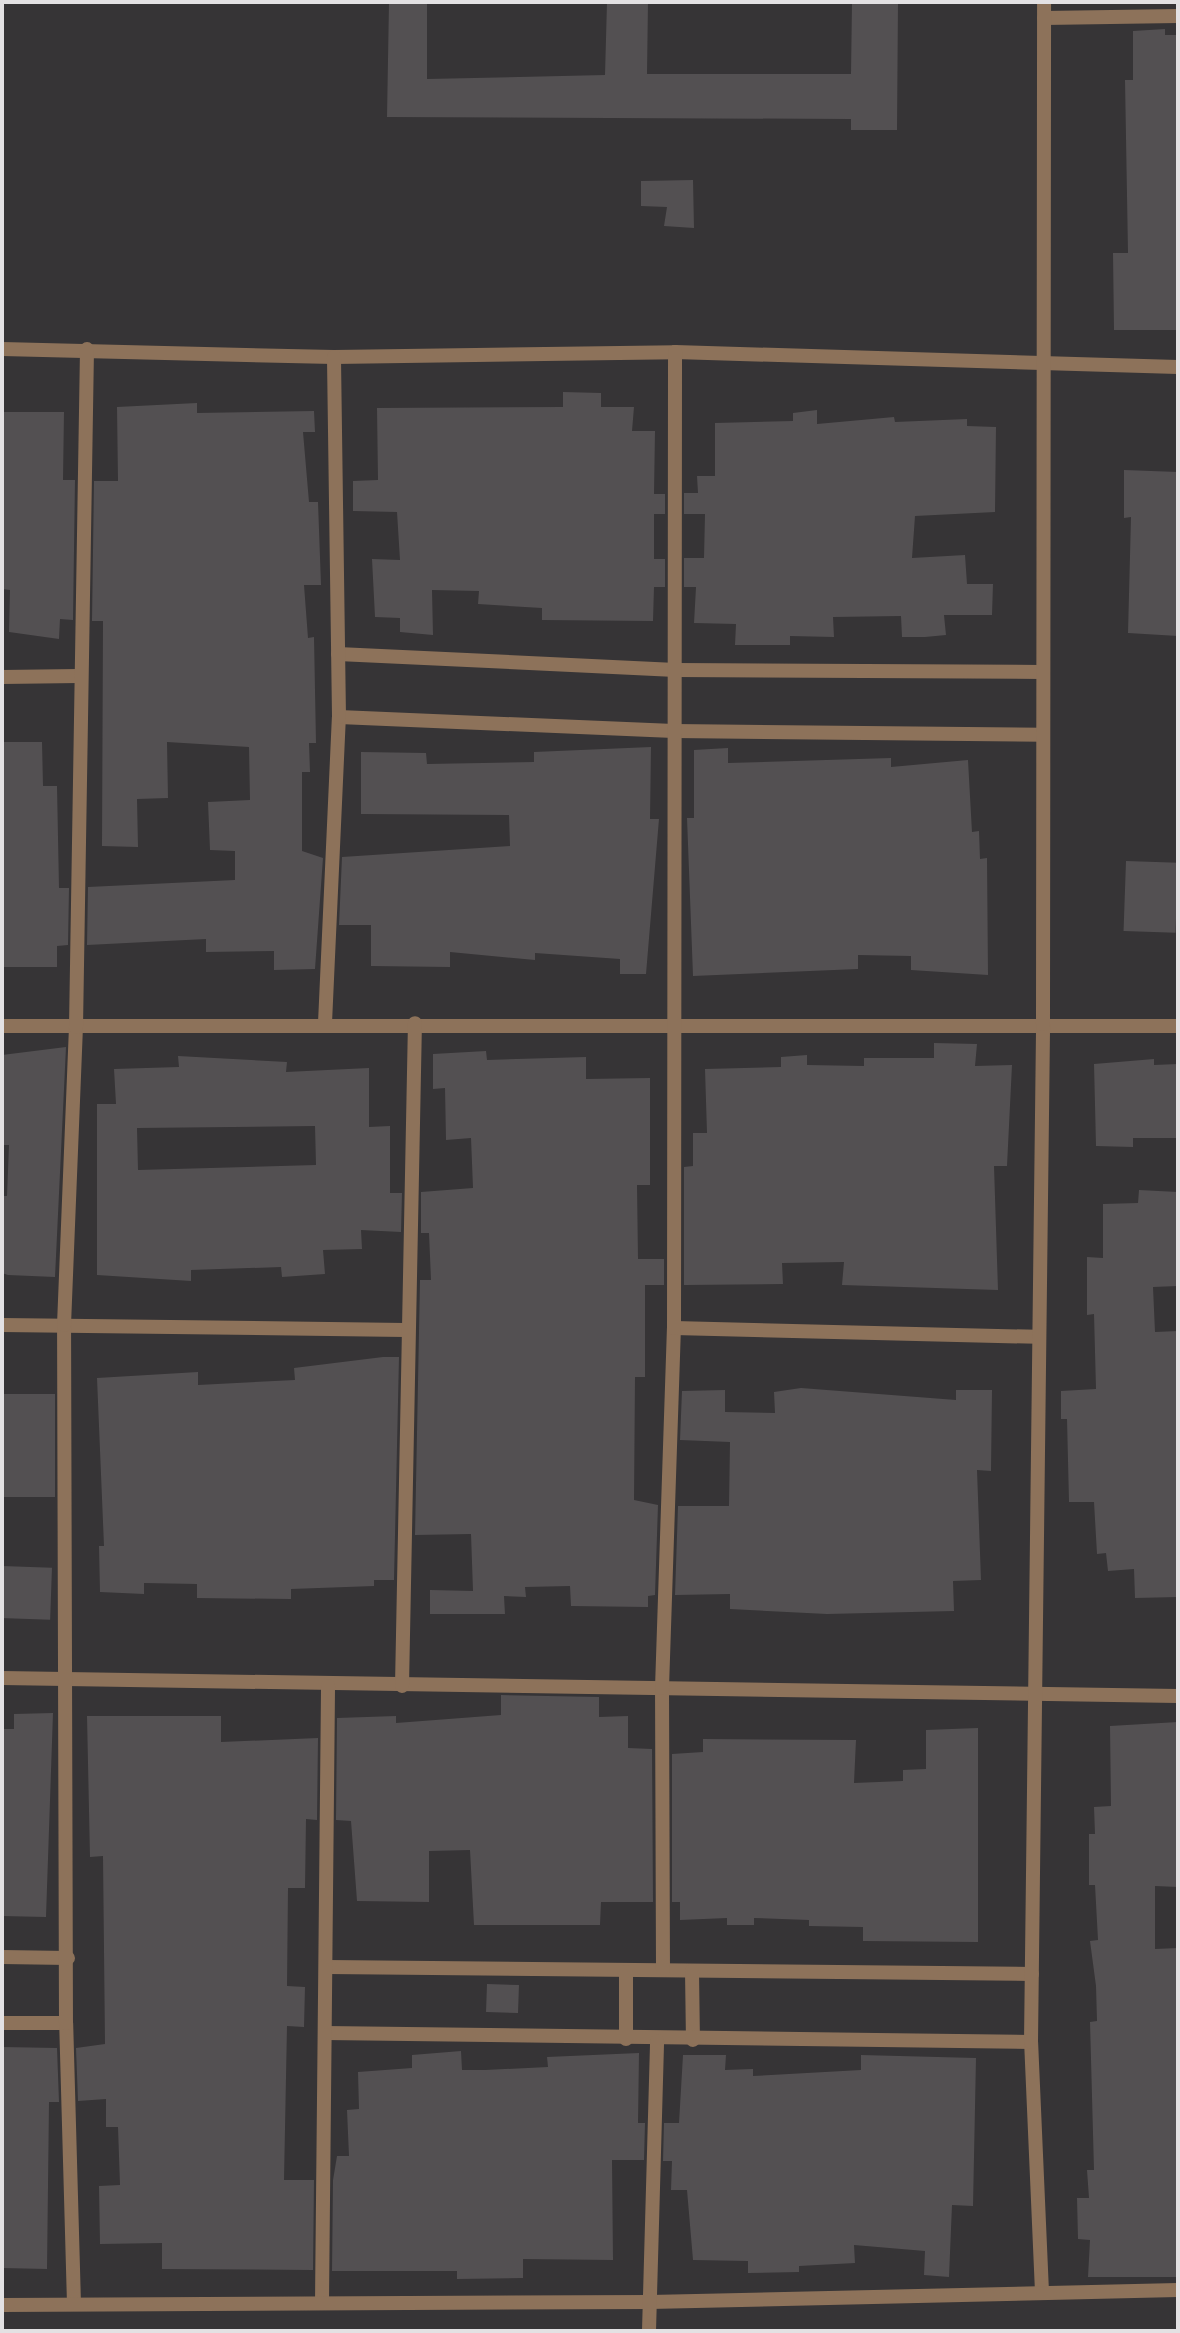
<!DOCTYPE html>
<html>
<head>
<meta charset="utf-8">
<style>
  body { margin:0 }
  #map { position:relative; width:1180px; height:2333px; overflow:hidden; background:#363436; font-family:"Asap Condensed",sans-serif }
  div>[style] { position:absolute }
  .building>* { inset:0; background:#535052; transform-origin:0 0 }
  .street>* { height:14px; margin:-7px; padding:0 7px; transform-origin:7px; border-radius:7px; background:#8d725a }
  span { translate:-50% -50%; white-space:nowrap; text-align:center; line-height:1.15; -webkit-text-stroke:5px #2c2a2c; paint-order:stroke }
  .frame { position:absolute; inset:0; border:4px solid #e3e1e3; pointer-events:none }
</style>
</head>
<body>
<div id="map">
  <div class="building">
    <i style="clip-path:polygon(389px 2px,427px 2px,427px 79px,605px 75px,607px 2px,648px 2px,647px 74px,851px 74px,852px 2px,898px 2px,897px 130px,851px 130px,851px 119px,387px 117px)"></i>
    <i style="clip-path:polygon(1165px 29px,1165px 35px,1178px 35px,1178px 330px,1114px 330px,1113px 253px,1128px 253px,1125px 80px,1133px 80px,1133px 31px)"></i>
    <i style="clip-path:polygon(693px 180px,694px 228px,664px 226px,667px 207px,641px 206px,641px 181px)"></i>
    <i style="clip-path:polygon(563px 392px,601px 393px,601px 407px,634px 407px,632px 431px,655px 431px,654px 494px,665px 494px,665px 514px,654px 514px,654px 559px,665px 559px,665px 587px,654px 587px,653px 621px,542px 620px,542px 608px,478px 604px,479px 591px,432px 590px,433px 635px,400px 632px,400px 618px,375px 617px,372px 559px,400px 560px,397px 512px,353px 511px,353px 481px,378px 480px,377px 408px,563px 407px)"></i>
    <i style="clip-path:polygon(197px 403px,197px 413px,314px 411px,315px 432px,303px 432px,309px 502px,318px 502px,321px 585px,304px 585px,308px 638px,314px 637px,316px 743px,309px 743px,310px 772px,302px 772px,302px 851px,323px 858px,315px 969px,274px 970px,274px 951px,206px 952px,206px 939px,87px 945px,88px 887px,235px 880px,235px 851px,210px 850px,208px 802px,250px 800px,249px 747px,167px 742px,168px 798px,137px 799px,138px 847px,102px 846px,103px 621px,92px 621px,94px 481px,118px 481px,117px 407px)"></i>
    <i style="clip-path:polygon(817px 410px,817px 424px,894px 417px,895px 422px,967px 419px,967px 426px,996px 427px,995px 512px,915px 516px,912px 558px,965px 555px,967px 584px,993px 584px,992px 615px,944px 615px,946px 635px,925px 637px,902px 637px,901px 616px,833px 617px,834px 637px,790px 636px,790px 645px,735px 645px,736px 624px,694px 623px,696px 587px,684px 587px,684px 558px,704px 558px,705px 514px,684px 514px,684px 493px,698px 493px,697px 476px,715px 476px,715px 423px,793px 421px,793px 413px)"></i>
    <i style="clip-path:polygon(2px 412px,64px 412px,63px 480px,75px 480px,73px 620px,60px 619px,59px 639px,9px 632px,10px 590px,2px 589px)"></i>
    <i style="clip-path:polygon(1124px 470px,1178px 472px,1178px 636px,1128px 633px,1131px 517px,1124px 518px)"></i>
    <i style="clip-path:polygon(2px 742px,42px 742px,43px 786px,57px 786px,59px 888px,69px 888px,68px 945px,57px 946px,57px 967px,2px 967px)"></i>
    <i style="clip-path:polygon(651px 747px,650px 819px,659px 819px,646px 974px,620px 974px,620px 959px,535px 953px,535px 960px,450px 952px,450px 967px,371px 966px,371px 925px,339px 925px,342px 857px,510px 846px,509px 815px,361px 814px,361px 752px,426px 753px,427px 764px,534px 762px,534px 752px)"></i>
    <i style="clip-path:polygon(728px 748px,728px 763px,891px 758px,891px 767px,968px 760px,972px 832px,979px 831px,980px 859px,987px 858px,988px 975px,911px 970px,911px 956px,858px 955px,858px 969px,693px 976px,687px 818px,694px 818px,694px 750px)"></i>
    <i style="left:1126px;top:861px;width:52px;height:70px;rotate:2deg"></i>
    <i style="clip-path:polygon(934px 1043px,977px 1044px,975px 1066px,1012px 1065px,1007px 1166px,994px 1166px,998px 1290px,842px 1285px,844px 1262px,782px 1263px,783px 1284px,684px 1285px,684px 1167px,693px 1166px,693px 1133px,707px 1133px,705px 1069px,781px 1067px,781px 1057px,807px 1055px,807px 1065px,864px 1066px,864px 1058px,934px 1058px)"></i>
    <i style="clip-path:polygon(66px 1047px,55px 1277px,8px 1275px,2px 1273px,2px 1196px,7px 1196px,9px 1145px,2px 1145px,2px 1055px)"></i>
    <i style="clip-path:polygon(486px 1051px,487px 1060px,586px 1057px,586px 1079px,650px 1078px,650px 1185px,637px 1185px,638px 1259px,664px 1259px,664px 1285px,645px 1285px,645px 1377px,635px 1377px,634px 1500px,658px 1505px,655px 1595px,648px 1596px,648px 1607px,571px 1606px,570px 1586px,525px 1587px,526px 1597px,504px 1596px,505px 1614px,430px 1614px,430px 1590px,473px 1591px,471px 1534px,415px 1535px,420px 1280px,431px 1280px,429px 1233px,421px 1233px,421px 1192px,473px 1188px,471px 1138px,446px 1140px,445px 1088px,433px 1089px,433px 1054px)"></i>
    <i style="clip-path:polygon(evenodd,178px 1056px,287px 1062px,286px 1072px,369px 1068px,369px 1127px,390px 1126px,390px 1193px,402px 1193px,401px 1232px,361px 1230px,362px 1249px,323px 1250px,325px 1274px,282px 1277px,281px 1267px,191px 1270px,191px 1281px,97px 1275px,97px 1104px,116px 1104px,114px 1069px,179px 1067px,178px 1056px,315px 1126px,316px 1165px,138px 1170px,137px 1128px,315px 1126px)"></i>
    <i style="clip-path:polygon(1154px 1059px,1154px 1065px,1178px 1064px,1178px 1138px,1133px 1138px,1133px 1147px,1096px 1146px,1094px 1064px)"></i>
    <i style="clip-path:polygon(1139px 1190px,1178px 1192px,1178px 1286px,1153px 1287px,1155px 1332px,1178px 1331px,1178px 1597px,1135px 1598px,1134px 1569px,1108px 1571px,1106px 1553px,1097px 1554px,1094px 1502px,1069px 1502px,1067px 1419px,1061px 1419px,1061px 1391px,1096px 1389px,1094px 1314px,1087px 1315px,1087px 1257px,1103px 1258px,1103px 1204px,1138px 1203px)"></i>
    <i style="clip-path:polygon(383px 1357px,399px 1357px,394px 1580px,374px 1580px,374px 1586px,291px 1589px,291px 1599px,197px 1598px,197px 1584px,144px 1583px,144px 1594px,100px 1592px,99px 1546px,104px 1546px,97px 1378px,198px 1372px,198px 1385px,295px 1380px,294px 1368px)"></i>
    <i style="clip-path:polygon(801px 1388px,956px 1400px,956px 1390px,992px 1390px,991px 1471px,977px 1470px,981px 1580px,953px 1581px,954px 1611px,827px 1614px,730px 1609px,730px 1594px,675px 1595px,678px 1506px,729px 1506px,730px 1442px,680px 1440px,682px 1391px,725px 1390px,725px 1412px,775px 1413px,774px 1392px)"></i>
    <i style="left:55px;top:1394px;width:103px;height:53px;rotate:90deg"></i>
    <i style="left:2px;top:1566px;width:50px;height:52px;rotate:2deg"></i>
    <i style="clip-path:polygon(501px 1695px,599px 1697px,599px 1717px,628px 1716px,628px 1748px,652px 1749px,653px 1902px,601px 1902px,600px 1925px,474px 1925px,470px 1850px,429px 1851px,429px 1902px,357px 1901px,351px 1821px,336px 1820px,337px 1718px,396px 1716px,396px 1723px,501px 1715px)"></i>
    <i style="clip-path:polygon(53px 1713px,46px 1917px,2px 1916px,2px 1729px,14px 1729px,14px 1714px)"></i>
    <i style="clip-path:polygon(87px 1716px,221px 1716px,221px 1742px,318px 1738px,317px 1820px,306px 1819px,305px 1888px,288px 1888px,287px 1986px,305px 1987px,304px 2027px,287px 2026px,284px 2180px,314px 2180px,313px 2270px,162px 2269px,162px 2243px,100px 2244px,99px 2186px,120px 2185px,118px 2127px,106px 2127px,106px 2099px,78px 2101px,76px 2048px,105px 2044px,103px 1856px,90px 1857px)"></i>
    <i style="clip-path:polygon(1178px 1722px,1178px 1887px,1155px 1886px,1155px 1949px,1178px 1948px,1178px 2277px,1088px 2277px,1090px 2240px,1078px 2239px,1077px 2198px,1089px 2198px,1087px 2170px,1094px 2170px,1090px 2022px,1097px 2021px,1096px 1986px,1090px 1941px,1098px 1940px,1095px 1885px,1089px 1885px,1089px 1834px,1095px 1834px,1094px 1807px,1111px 1806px,1110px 1726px)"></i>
    <i style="clip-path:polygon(978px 1728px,978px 1942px,863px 1941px,863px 1927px,809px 1926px,809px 1920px,754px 1918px,754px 1925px,727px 1925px,727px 1918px,680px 1920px,680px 1902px,672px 1902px,672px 1754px,703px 1752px,703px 1739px,856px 1740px,854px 1783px,903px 1781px,903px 1770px,926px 1769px,926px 1730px)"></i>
    <i style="left:487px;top:1984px;width:32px;height:28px;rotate:2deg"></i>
    <i style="clip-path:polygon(2px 2047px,57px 2048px,59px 2102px,49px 2102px,47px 2269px,2px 2268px)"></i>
    <i style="clip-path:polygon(461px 2051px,462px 2070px,485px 2070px,548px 2067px,547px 2057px,639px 2053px,638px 2123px,645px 2123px,644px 2160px,612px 2160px,613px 2260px,523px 2259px,523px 2278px,457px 2279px,457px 2271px,332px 2271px,333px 2180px,337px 2156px,349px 2156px,347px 2110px,359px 2109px,358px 2072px,412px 2068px,412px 2055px)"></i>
    <i style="clip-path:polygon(683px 2055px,726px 2055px,725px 2070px,753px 2069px,753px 2076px,861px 2070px,861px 2055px,976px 2058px,973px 2206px,952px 2205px,949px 2277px,924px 2275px,925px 2251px,854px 2245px,855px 2263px,799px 2266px,799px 2272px,748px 2273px,748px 2261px,693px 2260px,687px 2190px,671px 2190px,672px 2161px,663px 2161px,664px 2123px,679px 2123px)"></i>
  </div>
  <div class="street">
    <i style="left:1044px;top:18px;width:134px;rotate:-0.9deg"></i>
    <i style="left:2px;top:349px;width:332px;rotate:1.4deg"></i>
    <i style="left:334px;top:357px;width:341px;rotate:-0.8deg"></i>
    <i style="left:675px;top:352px;width:503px;rotate:1.71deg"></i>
    <i style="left:338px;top:654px;width:338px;rotate:2.7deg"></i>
    <i style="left:676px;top:670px;width:366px;rotate:0.3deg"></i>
    <i style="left:2px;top:677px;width:77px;rotate:-0.7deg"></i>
    <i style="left:339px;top:717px;width:335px;rotate:2.4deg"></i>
    <i style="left:674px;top:731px;width:369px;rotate:0.6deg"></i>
    <i style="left:325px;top:1023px;width:306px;rotate:-87.4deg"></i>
    <i style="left:339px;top:717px;width:360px;rotate:-90.8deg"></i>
    <i style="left:2px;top:1026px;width:1176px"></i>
    <i style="left:2px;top:1325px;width:403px;rotate:0.7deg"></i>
    <i style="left:674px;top:1328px;width:363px;rotate:1.4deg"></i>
    <i style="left:2px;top:1678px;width:1176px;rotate:0.88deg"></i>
    <i style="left:402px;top:1686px;width:663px;rotate:-88.88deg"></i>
    <i style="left:2px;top:1957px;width:66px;rotate:0.9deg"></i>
    <i style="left:327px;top:1967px;width:705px;rotate:0.57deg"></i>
    <i style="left:663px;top:1970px;width:282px;rotate:-90.2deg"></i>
    <i style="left:662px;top:1688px;width:360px;rotate:-88.1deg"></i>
    <i style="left:674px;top:1328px;width:976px;rotate:-89.94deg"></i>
    <i style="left:692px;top:1971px;width:69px;rotate:89.2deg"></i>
    <i style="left:2px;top:2023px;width:64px"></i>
    <i style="left:325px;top:2033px;width:706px;rotate:0.73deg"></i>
    <i style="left:626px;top:2039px;width:67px;rotate:-90deg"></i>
    <i style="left:1042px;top:2292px;width:250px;rotate:-92.5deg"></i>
    <i style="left:1031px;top:2042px;width:1018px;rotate:-89.32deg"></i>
    <i style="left:1043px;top:1024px;width:1022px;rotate:-89.94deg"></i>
    <i style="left:322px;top:2303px;width:617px;rotate:-89.44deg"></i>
    <i style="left:74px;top:2304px;width:281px;rotate:-91.6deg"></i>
    <i style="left:66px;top:2023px;width:698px;rotate:-90.16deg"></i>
    <i style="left:64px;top:1325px;width:298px;rotate:-87.7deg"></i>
    <i style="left:76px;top:1027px;width:678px;rotate:-89.07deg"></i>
    <i style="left:2px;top:2305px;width:648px;rotate:-0.27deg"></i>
    <i style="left:650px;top:2302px;width:528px;rotate:-1.3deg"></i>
    <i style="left:649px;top:2331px;width:290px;rotate:-88.4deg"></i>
  </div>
  <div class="frame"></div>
</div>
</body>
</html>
